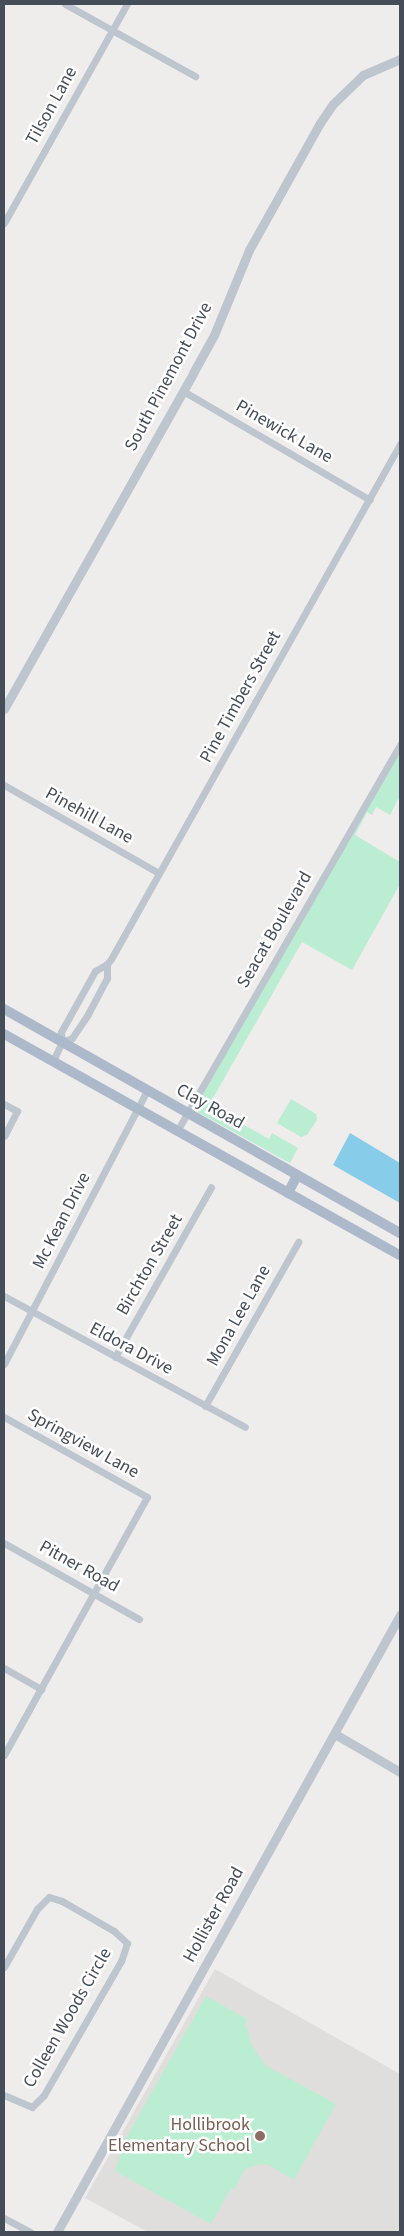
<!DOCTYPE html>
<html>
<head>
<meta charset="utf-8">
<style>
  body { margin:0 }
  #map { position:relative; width:404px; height:2236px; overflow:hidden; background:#efecec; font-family:"Source Sans 3",sans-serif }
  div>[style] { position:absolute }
  .education>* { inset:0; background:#e0dddd }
  .green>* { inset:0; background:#baedd2 }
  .water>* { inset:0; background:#87cce9 }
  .minor>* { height:7px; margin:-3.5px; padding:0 3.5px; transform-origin:3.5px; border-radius:3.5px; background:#bdc5ce }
  .tertiary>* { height:9px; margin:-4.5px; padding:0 4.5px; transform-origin:4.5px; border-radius:4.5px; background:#bdc5ce }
  .primary>* { height:10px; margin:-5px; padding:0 5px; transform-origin:5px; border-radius:5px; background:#acb9cb }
  .dots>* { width:14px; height:14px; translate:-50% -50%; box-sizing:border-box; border:2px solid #fff; border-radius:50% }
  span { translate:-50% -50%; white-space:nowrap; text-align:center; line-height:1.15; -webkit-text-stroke:5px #fff; paint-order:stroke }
  .street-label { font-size:18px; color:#454d58 }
  .education-label { font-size:18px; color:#785e54 }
  .right { translate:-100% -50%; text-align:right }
  .frame { position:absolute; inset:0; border:5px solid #454d58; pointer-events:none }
</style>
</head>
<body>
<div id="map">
  <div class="education">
    <i style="clip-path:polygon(215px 1969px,400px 2074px,400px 2232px,148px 2232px,85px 2198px)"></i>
  </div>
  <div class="green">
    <i style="clip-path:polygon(400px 751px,400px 796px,390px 815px,376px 807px,372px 815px,367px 812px,355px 835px,400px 862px,400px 884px,352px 970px,302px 942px,209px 1105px,269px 1139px,272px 1133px,298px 1148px,290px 1163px,194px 1110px)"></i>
    <i style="clip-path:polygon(291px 1099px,316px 1114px,317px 1120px,307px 1135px,301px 1137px,277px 1123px)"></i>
    <i style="clip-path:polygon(206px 1996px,247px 2019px,245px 2025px,248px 2030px,251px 2044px,265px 2065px,336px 2104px,294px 2180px,267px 2164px,252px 2166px,244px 2171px,234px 2190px,231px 2188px,211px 2224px,115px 2171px,125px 2140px)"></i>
  </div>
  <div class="water">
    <i style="clip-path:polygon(350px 1133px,400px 1163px,400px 1203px,333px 1165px)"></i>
  </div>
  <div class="minor">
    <i style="left:65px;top:4px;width:149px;rotate:29deg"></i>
    <i style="left:4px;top:223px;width:251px;rotate:-60.7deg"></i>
    <i style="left:183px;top:391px;width:216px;rotate:30.2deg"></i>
    <i style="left:4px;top:785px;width:178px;rotate:29.6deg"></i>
    <i style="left:62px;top:1042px;width:11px;rotate:-22deg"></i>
    <i style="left:72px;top:1038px;width:29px;rotate:-56deg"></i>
    <i style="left:88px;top:1014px;width:41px;rotate:-62.2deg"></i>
    <i style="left:107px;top:978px;width:14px;rotate:-90deg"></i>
    <i style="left:53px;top:1061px;width:21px;rotate:-65deg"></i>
    <i style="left:62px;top:1042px;width:10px;rotate:-96deg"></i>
    <i style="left:61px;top:1032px;width:70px;rotate:-60.9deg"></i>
    <i style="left:95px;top:971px;width:14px;rotate:-30deg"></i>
    <i style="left:107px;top:964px;width:6px;rotate:-51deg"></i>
    <i style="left:111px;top:959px;width:591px;rotate:-60.7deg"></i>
    <i style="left:4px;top:1104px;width:15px;rotate:28deg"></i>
    <i style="left:17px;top:1111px;width:28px;rotate:117deg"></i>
    <i style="left:177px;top:1131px;width:447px;rotate:-60deg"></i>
    <i style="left:4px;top:1296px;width:274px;rotate:28.5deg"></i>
    <i style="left:115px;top:1357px;width:195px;rotate:-60.5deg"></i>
    <i style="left:4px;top:1364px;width:308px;rotate:-62.4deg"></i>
    <i style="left:205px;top:1406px;width:189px;rotate:-60.4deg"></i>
    <i style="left:4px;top:1417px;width:164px;rotate:29.2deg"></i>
    <i style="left:147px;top:1497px;width:295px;rotate:119deg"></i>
    <i style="left:4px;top:1543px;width:155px;rotate:29.4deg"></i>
    <i style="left:4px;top:1668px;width:43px;rotate:29.6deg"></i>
    <i style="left:4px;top:1967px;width:67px;rotate:-60.4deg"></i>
    <i style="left:37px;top:1909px;width:17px;rotate:-45deg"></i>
    <i style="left:49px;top:1897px;width:14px;rotate:17deg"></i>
    <i style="left:62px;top:1901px;width:60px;rotate:30deg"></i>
    <i style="left:114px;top:1931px;width:18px;rotate:43deg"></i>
    <i style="left:127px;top:1943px;width:19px;rotate:108deg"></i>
    <i style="left:121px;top:1961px;width:155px;rotate:119.9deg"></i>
    <i style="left:44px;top:2095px;width:17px;rotate:135deg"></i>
    <i style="left:32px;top:2107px;width:30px;rotate:-157deg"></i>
    <i style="left:4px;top:2218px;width:30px;rotate:28deg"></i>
  </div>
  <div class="tertiary">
    <i style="left:4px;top:709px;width:386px;rotate:-60.6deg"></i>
    <i style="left:193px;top:373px;width:43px;rotate:-61.1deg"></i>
    <i style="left:214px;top:335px;width:92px;rotate:-67.6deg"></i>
    <i style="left:249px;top:250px;width:145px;rotate:-60.8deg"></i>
    <i style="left:320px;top:123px;width:23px;rotate:-56deg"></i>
    <i style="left:333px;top:104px;width:42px;rotate:-44deg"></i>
    <i style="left:363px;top:75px;width:40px;rotate:-23.4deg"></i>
    <i style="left:335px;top:1734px;width:75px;rotate:30.3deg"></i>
    <i style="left:57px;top:2232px;width:706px;rotate:-60.93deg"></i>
  </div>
  <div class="primary">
    <i style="left:4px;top:1009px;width:455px;rotate:29.5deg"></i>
    <i style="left:4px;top:1034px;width:453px;rotate:29.2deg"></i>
    <i style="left:288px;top:1193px;width:20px;rotate:-63deg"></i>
  </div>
  <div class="dots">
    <i style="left:260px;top:2136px;background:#8d6e63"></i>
  </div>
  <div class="street-label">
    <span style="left:52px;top:106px;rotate:-61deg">Tilson Lane</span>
    <span style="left:169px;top:377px;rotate:-62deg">South Pinemont Drive</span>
    <span style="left:284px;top:432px;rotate:30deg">Pinewick Lane</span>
    <span style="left:241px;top:697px;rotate:-61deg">Pine Timbers Street</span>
    <span style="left:89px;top:816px;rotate:29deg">Pinehill Lane</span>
    <span style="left:275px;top:930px;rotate:-60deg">Seacat Boulevard</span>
    <span style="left:210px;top:1107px;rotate:29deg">Clay Road</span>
    <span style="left:62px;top:1221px;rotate:-63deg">Mc Kean Drive</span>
    <span style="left:150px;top:1265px;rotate:-60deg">Birchton Street</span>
    <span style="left:239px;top:1316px;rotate:-61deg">Mona Lee Lane</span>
    <span style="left:131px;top:1349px;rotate:28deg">Eldora Drive</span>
    <span style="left:83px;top:1444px;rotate:29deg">Springview Lane</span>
    <span style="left:79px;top:1567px;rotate:29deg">Pitner Road</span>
    <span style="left:214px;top:1915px;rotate:-61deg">Hollister Road</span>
    <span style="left:68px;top:2018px;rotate:-60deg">Colleen Woods Circle</span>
  </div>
  <div class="education-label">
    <span class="right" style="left:250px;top:2136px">Hollibrook<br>Elementary School</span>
  </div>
  <div class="frame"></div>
</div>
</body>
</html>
